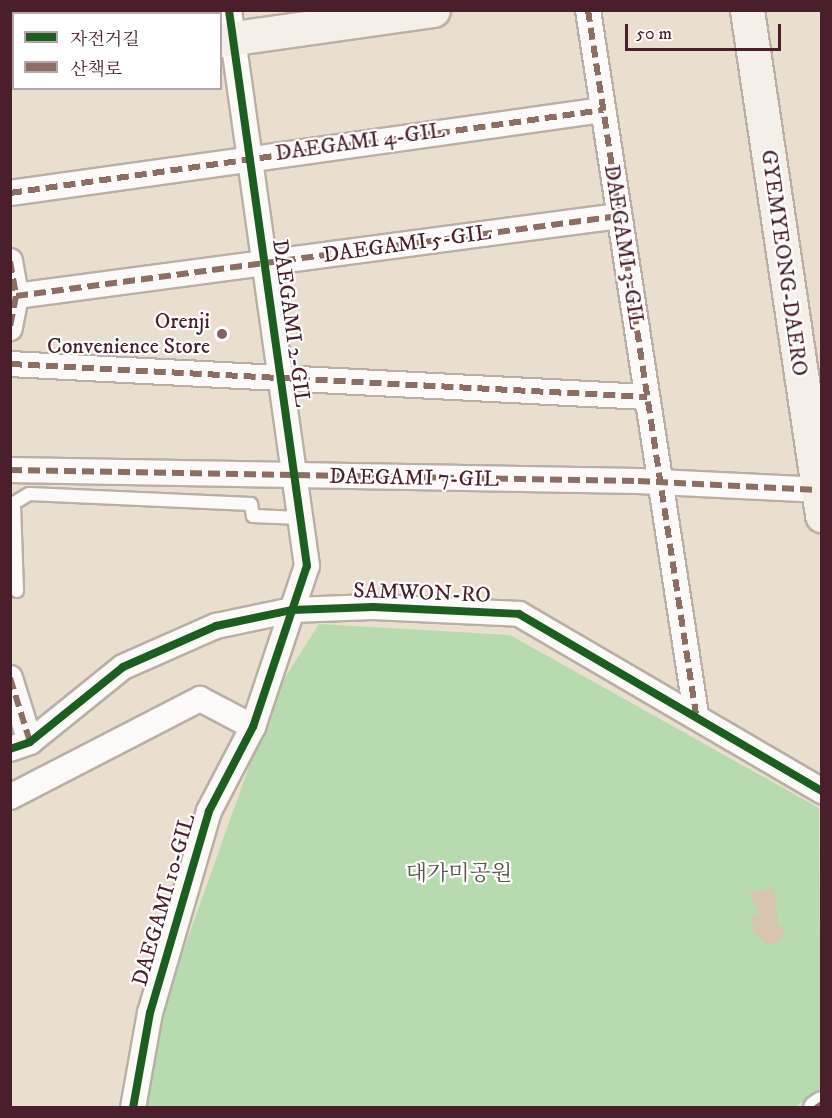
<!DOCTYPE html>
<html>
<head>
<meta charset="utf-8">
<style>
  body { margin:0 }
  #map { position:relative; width:832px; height:1118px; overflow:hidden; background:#eadfcf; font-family:"IM FELL DW Pica","Noto Serif KR",serif }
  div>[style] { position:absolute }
  .green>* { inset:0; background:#b7dbae }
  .building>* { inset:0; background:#d5c5b1 }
  .roads { filter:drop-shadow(2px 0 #baafa6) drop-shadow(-2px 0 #baafa6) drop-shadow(0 2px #baafa6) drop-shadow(0 -2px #baafa6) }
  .lane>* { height:12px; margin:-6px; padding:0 6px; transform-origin:6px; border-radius:6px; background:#fcfaf8 }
  .street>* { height:24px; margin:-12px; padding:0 12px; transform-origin:12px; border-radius:12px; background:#fcfaf8 }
  .secondary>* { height:33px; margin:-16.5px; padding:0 16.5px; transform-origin:16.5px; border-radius:16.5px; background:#f4f0e9 }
  .quiet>* { height:6px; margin-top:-3px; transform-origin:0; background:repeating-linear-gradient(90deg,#8d6e63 0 12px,transparent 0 18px) }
  .cycleway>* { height:8px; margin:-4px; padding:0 4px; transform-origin:4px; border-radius:4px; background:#1b5e20 }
  .dots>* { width:16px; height:16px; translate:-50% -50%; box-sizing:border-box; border:3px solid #fff; border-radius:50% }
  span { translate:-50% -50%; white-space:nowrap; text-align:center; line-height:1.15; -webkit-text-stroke:4.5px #fff; paint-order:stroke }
  .street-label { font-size:22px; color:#4a1f2b }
  .poi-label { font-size:22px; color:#4a1f2b }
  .right { translate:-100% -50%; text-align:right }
  .park-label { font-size:22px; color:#5e564a }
  .frame { position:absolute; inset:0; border:12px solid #4a1f2b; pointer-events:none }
  .legend { position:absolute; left:12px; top:12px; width:210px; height:78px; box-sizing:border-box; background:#fff; border:2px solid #b7a5aa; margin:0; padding:8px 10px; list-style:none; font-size:18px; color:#4a1f2b }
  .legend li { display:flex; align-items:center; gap:12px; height:30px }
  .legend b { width:30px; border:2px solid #b7a5aa }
  .scale { position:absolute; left:625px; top:24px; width:156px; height:27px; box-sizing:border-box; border:3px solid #4a1f2b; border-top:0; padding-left:8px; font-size:18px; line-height:21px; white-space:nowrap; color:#4a1f2b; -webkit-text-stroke:4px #fff; paint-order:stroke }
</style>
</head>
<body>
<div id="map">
  <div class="green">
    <i style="clip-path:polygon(319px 624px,510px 635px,819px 808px,821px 1092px,794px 1107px,144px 1108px,166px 999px,276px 691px)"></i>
  </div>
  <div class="building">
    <i style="clip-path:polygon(774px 888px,779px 927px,785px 926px,785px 932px,780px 942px,767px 945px,753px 932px,751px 915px,759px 913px,749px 892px)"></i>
  </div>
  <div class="roads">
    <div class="lane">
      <i style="left:17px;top:591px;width:88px;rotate:-92deg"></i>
      <i style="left:14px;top:503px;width:17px;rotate:-31deg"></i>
      <i style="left:29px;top:494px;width:222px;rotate:2.6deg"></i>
      <i style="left:251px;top:504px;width:12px;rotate:81deg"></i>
      <i style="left:253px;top:516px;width:48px;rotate:2.4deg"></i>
    </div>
    <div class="street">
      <i style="left:588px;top:10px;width:712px;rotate:81.28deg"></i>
      <i style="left:10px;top:193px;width:599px;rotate:-7.97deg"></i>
      <i style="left:10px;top:261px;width:36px;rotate:80deg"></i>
      <i style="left:16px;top:296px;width:33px;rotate:101deg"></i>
      <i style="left:16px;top:296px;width:608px;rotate:-7.56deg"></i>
      <i style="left:10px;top:364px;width:638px;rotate:2.97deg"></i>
      <i style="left:10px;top:470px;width:628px;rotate:1deg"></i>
      <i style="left:638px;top:481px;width:184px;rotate:2.8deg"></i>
      <i style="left:10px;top:678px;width:67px;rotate:72.6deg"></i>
      <i style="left:10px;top:749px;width:21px;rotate:-19deg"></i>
      <i style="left:30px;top:742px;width:119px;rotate:-38.9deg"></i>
      <i style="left:123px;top:667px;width:102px;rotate:-23.8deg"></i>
      <i style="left:216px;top:626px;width:78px;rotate:-11.9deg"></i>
      <i style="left:292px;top:610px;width:81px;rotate:-2.1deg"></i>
      <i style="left:373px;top:607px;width:146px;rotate:2.7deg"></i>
      <i style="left:519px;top:614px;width:351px;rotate:30.3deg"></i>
      <i style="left:10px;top:797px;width:214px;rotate:-27.3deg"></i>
      <i style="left:200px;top:699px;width:60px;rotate:27.8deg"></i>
      <i style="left:133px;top:1108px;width:97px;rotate:-79.9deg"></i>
      <i style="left:150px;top:1013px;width:210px;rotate:-73.7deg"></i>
      <i style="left:209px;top:811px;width:95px;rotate:-62.4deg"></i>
      <i style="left:253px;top:727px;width:170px;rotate:-71.5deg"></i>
      <i style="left:307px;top:566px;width:561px;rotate:-97.99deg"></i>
      <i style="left:816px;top:1108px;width:7px;rotate:-34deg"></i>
    </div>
    <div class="secondary">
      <i style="left:747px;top:10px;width:511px;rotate:81.55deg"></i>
      <i style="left:220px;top:40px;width:215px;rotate:-8deg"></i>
      <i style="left:10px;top:69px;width:4px"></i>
    </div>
  </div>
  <div class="quiet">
    <i style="left:588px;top:10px;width:712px;rotate:81.28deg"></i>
    <i style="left:10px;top:193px;width:599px;rotate:-7.97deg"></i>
    <i style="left:10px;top:261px;width:36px;rotate:80deg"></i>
    <i style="left:16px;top:296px;width:33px;rotate:101deg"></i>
    <i style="left:16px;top:296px;width:608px;rotate:-7.56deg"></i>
    <i style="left:10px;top:364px;width:638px;rotate:2.97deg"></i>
    <i style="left:10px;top:470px;width:628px;rotate:1deg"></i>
    <i style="left:638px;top:481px;width:180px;rotate:2.9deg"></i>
    <i style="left:10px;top:678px;width:67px;rotate:72.6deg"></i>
    <i style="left:816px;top:1108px;width:7px;rotate:-34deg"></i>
  </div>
  <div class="cycleway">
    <i style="left:10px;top:749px;width:21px;rotate:-19deg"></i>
    <i style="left:30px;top:742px;width:119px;rotate:-38.9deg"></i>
    <i style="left:123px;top:667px;width:102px;rotate:-23.8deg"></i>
    <i style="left:216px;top:626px;width:78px;rotate:-11.9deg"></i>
    <i style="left:292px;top:610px;width:81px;rotate:-2.1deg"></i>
    <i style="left:373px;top:607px;width:146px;rotate:2.7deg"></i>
    <i style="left:519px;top:614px;width:351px;rotate:30.3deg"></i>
    <i style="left:133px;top:1108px;width:97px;rotate:-79.9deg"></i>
    <i style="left:150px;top:1013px;width:210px;rotate:-73.7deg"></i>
    <i style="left:209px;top:811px;width:95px;rotate:-62.4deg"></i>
    <i style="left:253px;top:727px;width:170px;rotate:-71.5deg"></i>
    <i style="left:307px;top:566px;width:561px;rotate:-97.99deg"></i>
  </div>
  <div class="dots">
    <i style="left:222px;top:334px;background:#826264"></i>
  </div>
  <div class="street-label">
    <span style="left:360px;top:142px;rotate:-8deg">DAEGAMI 4-GIL</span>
    <span style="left:407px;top:244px;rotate:-8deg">DAEGAMI 5-GIL</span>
    <span style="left:624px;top:247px;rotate:81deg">DAEGAMI 3-GIL</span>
    <span style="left:784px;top:263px;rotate:82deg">GYEMYEONG-DAERO</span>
    <span style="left:291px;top:323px;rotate:82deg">DAEGAMI 2-GIL</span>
    <span style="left:414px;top:478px;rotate:1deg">DAEGAMI 7-GIL</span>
    <span style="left:422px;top:593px;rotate:2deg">SAMWON-RO</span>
    <span style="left:164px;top:900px;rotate:-74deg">DAEGAMI 10-GIL</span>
  </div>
  <div class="poi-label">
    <span class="right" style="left:210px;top:334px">Orenji<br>Convenience Store</span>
  </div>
  <div class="park-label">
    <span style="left:459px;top:874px">대가미공원</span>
  </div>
  <div class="frame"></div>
  <ul class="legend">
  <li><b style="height:8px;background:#1b5e20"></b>자전거길</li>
  <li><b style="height:8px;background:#8d6e63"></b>산책로</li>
  </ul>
  <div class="scale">50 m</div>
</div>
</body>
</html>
